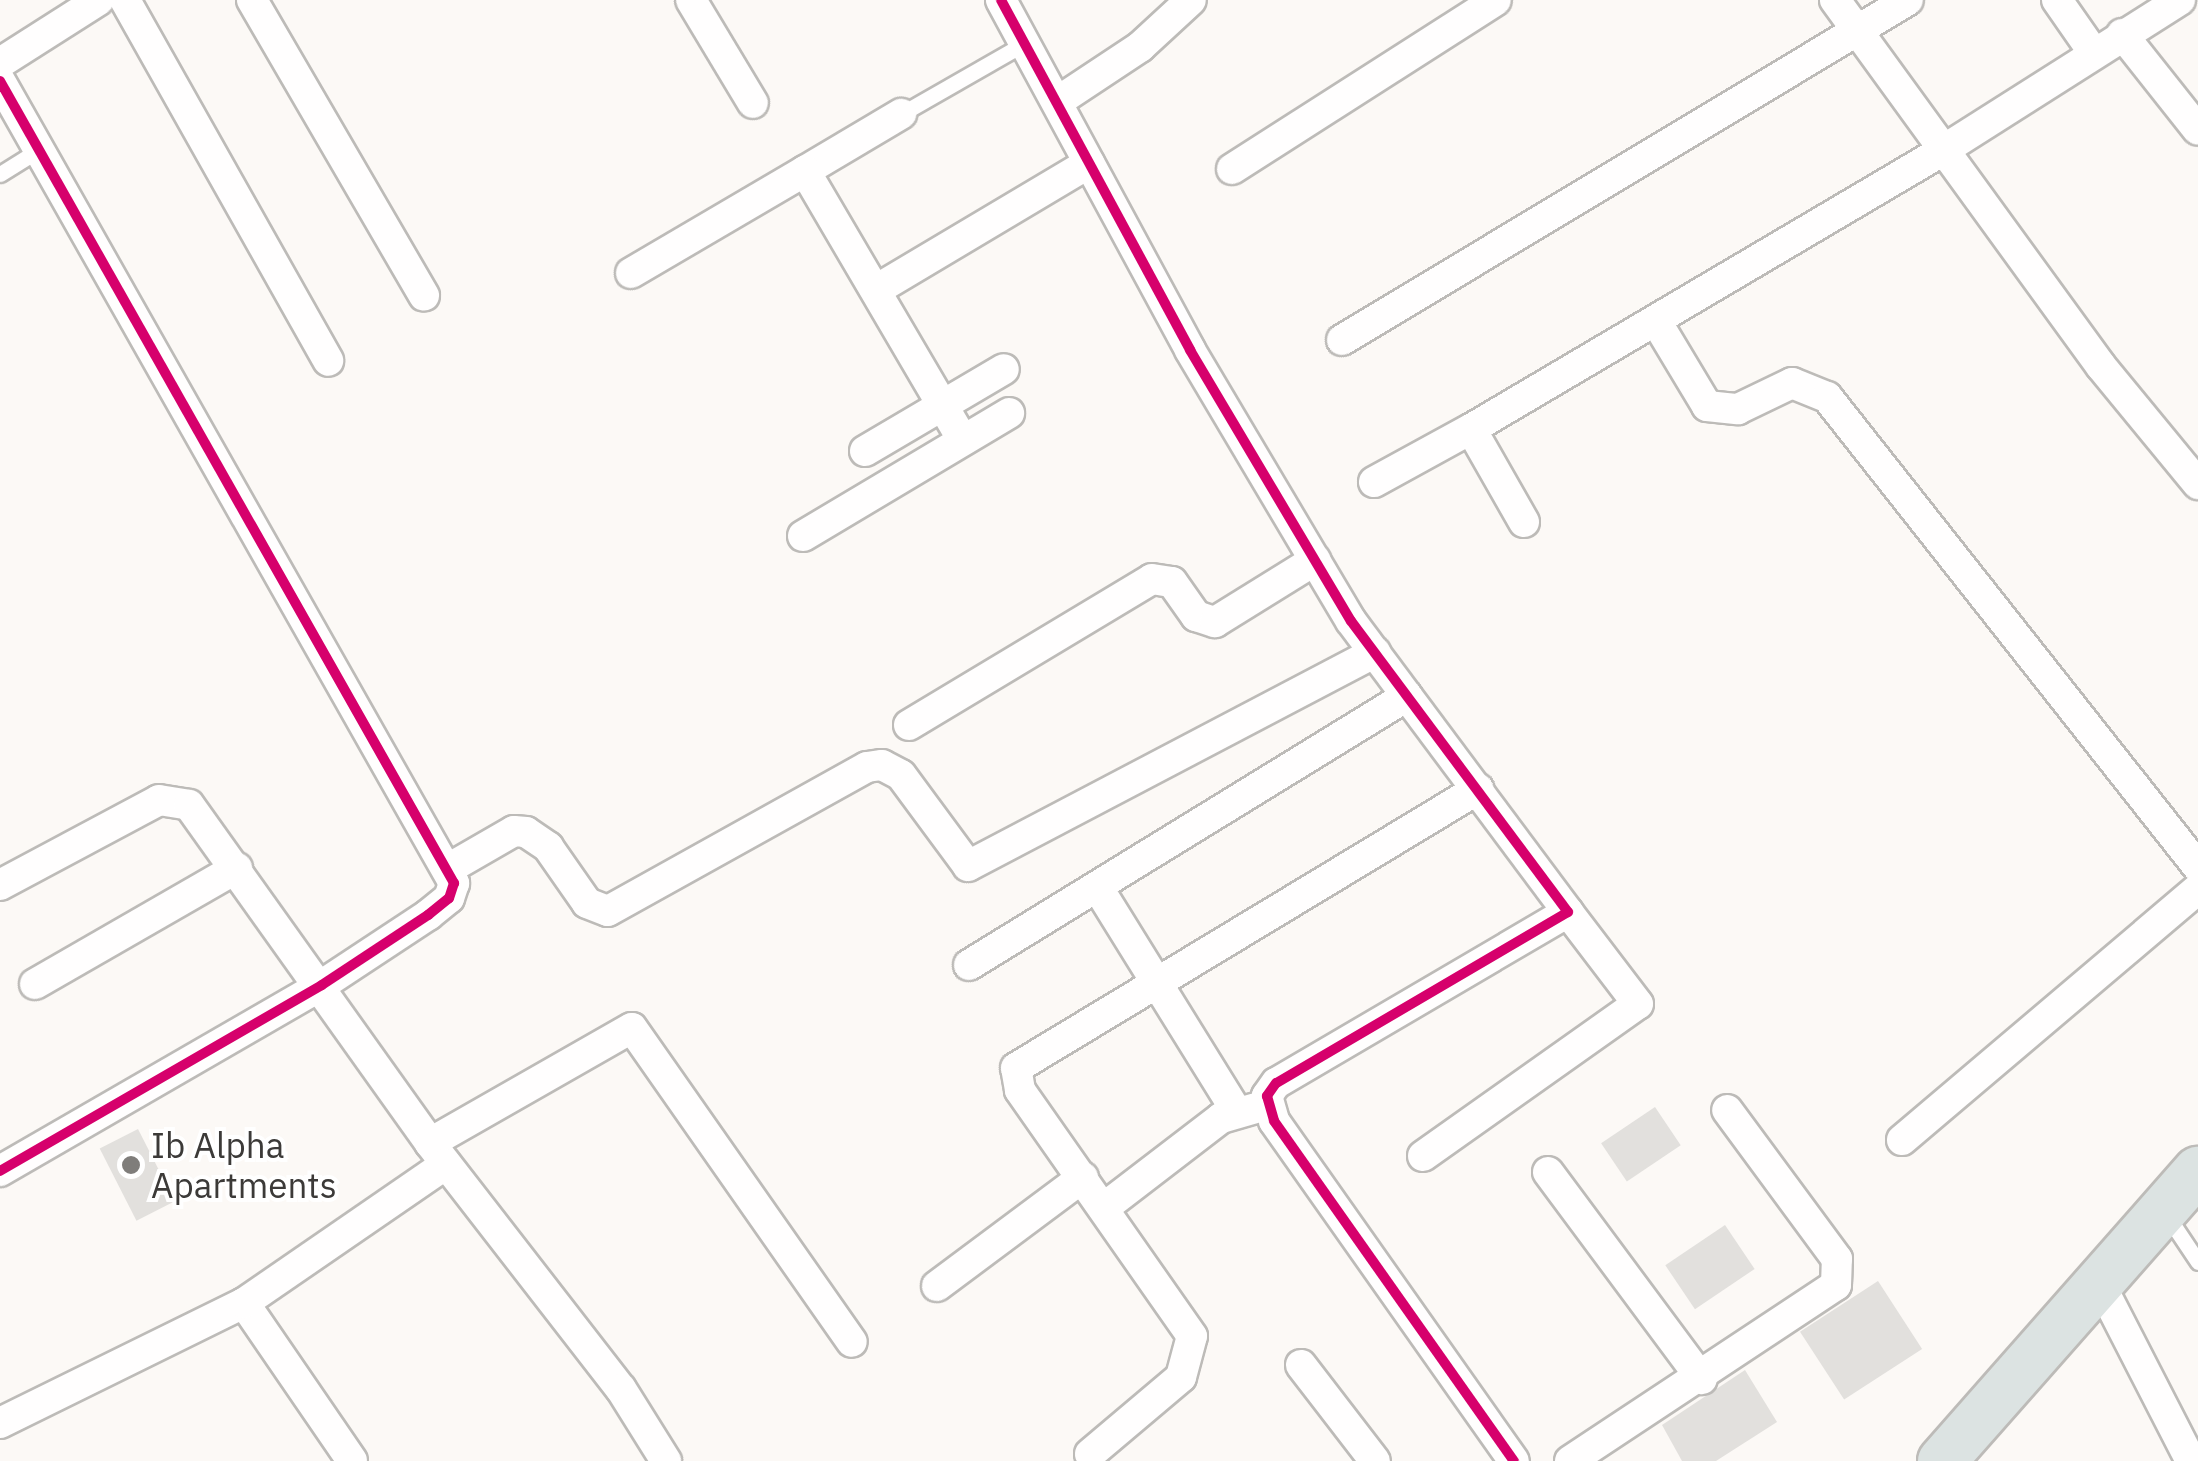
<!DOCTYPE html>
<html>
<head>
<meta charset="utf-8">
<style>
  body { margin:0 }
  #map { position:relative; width:2198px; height:1461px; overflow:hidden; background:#fcf9f6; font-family:"IBM Plex Sans",sans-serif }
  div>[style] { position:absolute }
  .building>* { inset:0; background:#e2e0dd; transform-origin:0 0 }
  .roads { filter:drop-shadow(2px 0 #bdbbb8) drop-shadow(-2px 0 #bdbbb8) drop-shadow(0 2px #bdbbb8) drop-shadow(0 -2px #bdbbb8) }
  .service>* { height:15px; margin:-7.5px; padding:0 7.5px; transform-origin:7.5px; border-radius:7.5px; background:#fffefe }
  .minor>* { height:30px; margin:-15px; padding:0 15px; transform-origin:15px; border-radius:15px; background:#fffefe }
  .primary>* { height:48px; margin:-24px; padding:0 24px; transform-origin:24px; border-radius:24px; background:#dce3e2 }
  .cycleway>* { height:10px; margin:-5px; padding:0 5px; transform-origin:5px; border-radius:5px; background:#d6006c }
  .dots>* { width:28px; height:28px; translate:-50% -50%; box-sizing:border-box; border:5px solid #fff; border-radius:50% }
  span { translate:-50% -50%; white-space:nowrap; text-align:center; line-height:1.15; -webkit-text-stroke:8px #fff; paint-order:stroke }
  .poi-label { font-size:35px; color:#3c3a38 }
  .left { translate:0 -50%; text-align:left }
</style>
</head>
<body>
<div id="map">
  <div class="building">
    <i style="left:1655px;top:1107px;width:46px;height:65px;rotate:56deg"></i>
    <i style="left:138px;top:1129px;width:81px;height:43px;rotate:63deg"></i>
    <i style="left:1725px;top:1225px;width:53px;height:72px;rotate:56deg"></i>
    <i style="left:1878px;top:1281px;width:81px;height:93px;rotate:57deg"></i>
    <i style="clip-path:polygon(1745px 1370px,1777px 1422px,1716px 1461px,1682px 1461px,1662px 1425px)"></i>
  </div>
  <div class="roads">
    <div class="service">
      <i style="left:901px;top:114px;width:143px;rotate:-29.8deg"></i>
      <i style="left:0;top:174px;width:47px;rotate:-32deg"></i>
      <i style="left:2168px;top:1217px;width:54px;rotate:56.3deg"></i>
    </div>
    <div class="minor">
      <i style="left:125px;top:0;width:414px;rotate:60.6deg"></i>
      <i style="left:252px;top:0;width:342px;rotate:59.8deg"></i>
      <i style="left:691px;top:0;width:120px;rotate:59deg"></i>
      <i style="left:1001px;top:0;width:398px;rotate:61.6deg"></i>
      <i style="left:1190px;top:350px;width:315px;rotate:59.3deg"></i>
      <i style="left:1351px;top:621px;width:363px;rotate:53.3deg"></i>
      <i style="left:1568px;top:912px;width:338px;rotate:149.6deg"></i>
      <i style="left:1276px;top:1083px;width:16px;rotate:125deg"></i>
      <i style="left:1267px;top:1096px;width:26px;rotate:74deg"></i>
      <i style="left:1274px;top:1121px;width:416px;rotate:54.8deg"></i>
      <i style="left:1835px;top:0;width:452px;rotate:54deg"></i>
      <i style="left:2101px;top:366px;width:153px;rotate:50.6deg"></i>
      <i style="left:2057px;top:0;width:65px;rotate:55.1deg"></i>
      <i style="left:2122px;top:34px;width:122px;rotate:51.6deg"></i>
      <i style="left:0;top:63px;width:117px;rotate:-32.5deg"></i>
      <i style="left:0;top:81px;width:922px;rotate:60.49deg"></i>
      <i style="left:454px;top:883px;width:16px;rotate:108deg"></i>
      <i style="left:449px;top:898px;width:27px;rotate:141deg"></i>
      <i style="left:428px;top:915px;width:127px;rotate:146.6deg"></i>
      <i style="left:322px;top:985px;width:372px;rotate:150deg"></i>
      <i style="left:1057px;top:102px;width:100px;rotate:-33.5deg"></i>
      <i style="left:1140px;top:47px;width:69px;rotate:-42.7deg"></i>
      <i style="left:1232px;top:169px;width:313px;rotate:-32.6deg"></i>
      <i style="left:805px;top:171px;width:112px;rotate:-30.7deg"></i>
      <i style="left:631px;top:273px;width:202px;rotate:-30.4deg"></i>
      <i style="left:805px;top:171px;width:312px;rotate:59.6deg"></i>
      <i style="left:876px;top:290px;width:248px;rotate:-30.8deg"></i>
      <i style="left:1656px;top:321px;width:99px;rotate:59deg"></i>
      <i style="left:1707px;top:406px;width:31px;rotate:6deg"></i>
      <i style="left:1738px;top:409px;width:60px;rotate:-25.7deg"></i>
      <i style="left:1792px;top:383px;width:38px;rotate:22deg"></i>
      <i style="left:1827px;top:397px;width:599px;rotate:51.71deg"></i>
      <i style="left:1342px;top:340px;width:660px;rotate:-30.99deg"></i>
      <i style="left:865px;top:451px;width:161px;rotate:-30.5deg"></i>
      <i style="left:1374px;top:482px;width:111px;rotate:-28.7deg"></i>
      <i style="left:1524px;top:522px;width:107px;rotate:-119.7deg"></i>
      <i style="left:1471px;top:429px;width:547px;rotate:-30.55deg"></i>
      <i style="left:1942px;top:151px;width:282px;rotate:-32.4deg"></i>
      <i style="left:803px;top:536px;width:240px;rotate:-30.8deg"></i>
      <i style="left:909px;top:725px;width:283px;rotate:-31deg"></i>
      <i style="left:1152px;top:579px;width:20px;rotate:9deg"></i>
      <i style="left:1172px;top:582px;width:42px;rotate:54.8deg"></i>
      <i style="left:1196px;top:616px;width:20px;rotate:18deg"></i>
      <i style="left:1215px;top:622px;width:118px;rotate:-31.8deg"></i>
      <i style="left:448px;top:869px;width:76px;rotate:-29.9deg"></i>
      <i style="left:514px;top:831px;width:12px;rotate:5deg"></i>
      <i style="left:526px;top:832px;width:27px;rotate:34deg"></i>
      <i style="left:548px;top:847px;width:68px;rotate:55.1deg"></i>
      <i style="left:587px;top:903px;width:22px;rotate:21deg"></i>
      <i style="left:608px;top:911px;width:296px;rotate:-29.1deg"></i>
      <i style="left:867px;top:767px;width:15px;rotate:-8deg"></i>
      <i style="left:882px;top:765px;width:21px;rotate:28deg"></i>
      <i style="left:901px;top:775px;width:113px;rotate:53.6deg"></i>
      <i style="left:968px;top:866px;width:460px;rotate:-27.7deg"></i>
      <i style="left:0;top:885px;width:180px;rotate:-28.1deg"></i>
      <i style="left:159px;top:800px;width:30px;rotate:9deg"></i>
      <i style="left:189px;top:805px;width:415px;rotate:54.5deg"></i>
      <i style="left:430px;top:1143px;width:311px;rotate:52.2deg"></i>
      <i style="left:621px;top:1389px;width:85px;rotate:58deg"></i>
      <i style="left:1098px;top:888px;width:264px;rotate:58.2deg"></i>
      <i style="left:969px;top:965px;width:514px;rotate:-31.56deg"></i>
      <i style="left:35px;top:984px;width:233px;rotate:-29.9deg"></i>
      <i style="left:1902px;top:1140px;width:388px;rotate:-40.3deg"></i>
      <i style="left:430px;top:1143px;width:232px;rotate:-29.7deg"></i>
      <i style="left:632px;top:1028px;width:383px;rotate:55deg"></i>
      <i style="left:1423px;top:1156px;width:263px;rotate:-35.3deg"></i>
      <i style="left:1638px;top:1004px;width:116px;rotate:-127.3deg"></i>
      <i style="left:1548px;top:1172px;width:258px;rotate:53.4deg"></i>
      <i style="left:1105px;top:1207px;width:146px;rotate:-37.5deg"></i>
      <i style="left:1221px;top:1118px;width:35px;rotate:-16deg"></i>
      <i style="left:2099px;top:1282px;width:201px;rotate:62.8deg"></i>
      <i style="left:937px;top:1286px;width:182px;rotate:-36.7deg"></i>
      <i style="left:244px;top:1303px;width:191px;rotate:55.6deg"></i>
      <i style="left:1301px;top:1365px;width:121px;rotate:52.4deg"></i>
      <i style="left:0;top:1423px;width:272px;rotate:-26.2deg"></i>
      <i style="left:244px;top:1303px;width:245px;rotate:-34.5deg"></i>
      <i style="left:1090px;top:1454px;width:119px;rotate:-40.2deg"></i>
      <i style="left:1181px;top:1377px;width:42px;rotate:-75deg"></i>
      <i style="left:1192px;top:1336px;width:300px;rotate:-125deg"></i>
      <i style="left:1020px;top:1090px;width:22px;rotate:-100deg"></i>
      <i style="left:1016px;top:1068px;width:540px;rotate:-31.13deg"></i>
      <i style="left:1570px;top:1461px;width:319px;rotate:-33.5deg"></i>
      <i style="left:1836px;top:1285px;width:26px;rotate:-88deg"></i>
      <i style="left:1837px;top:1259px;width:185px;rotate:-126.4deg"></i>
    </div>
    <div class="primary">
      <i style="left:1942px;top:1461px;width:387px;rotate:-48.6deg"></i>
    </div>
  </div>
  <div class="cycleway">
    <i style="left:1001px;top:0;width:398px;rotate:61.6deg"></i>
    <i style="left:1190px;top:350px;width:315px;rotate:59.3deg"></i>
    <i style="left:1351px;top:621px;width:363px;rotate:53.3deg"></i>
    <i style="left:1568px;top:912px;width:338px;rotate:149.6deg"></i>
    <i style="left:1276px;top:1083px;width:16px;rotate:125deg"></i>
    <i style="left:1267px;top:1096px;width:26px;rotate:74deg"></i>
    <i style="left:1274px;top:1121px;width:416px;rotate:54.8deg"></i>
    <i style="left:0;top:81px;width:922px;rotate:60.49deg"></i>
    <i style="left:454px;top:883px;width:16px;rotate:108deg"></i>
    <i style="left:449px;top:898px;width:27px;rotate:141deg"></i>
    <i style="left:428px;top:915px;width:127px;rotate:146.6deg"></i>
    <i style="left:322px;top:985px;width:372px;rotate:150deg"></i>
  </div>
  <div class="dots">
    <i style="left:131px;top:1165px;background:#7f7d7a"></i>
  </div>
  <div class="poi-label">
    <span class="left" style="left:151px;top:1165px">Ib Alpha<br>Apartments</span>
  </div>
</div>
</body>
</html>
